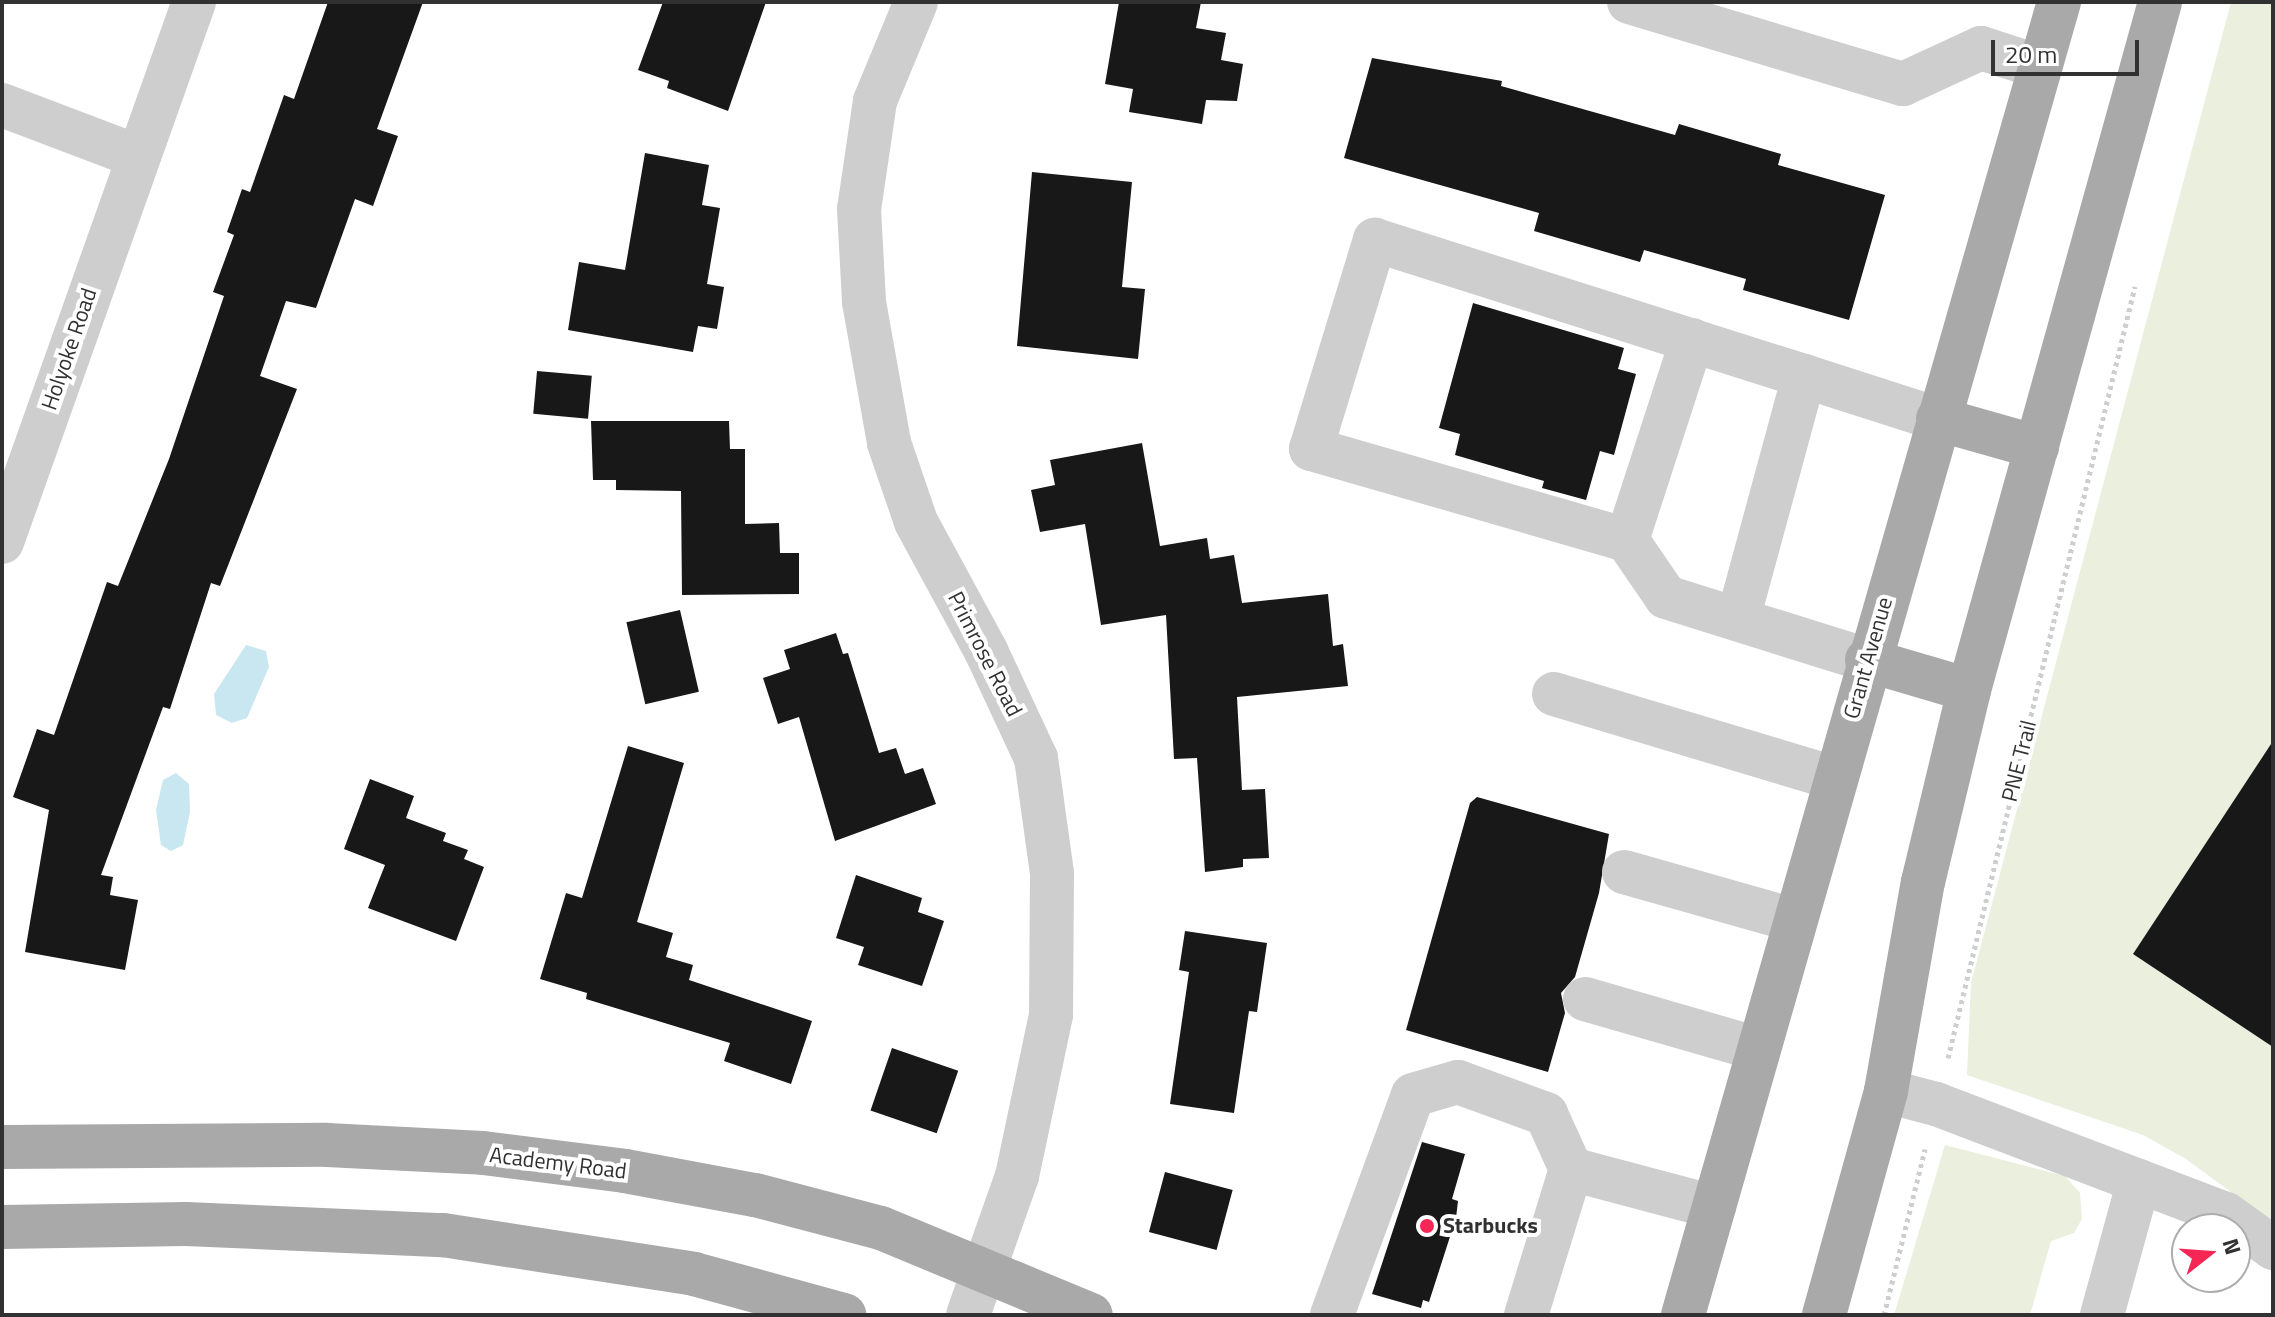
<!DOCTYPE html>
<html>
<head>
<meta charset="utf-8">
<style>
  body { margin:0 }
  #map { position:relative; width:2275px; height:1317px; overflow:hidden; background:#fff; font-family:"Titillium Web",sans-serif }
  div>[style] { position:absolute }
  .green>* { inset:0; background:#eaefde }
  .water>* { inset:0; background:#c9e7f0 }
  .building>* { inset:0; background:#181818; transform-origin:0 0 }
  .path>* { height:5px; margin-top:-2.5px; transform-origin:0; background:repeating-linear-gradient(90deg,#cecece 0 4px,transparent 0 8px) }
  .minor>* { height:44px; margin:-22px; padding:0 22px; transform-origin:22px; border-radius:22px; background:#cecece }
  .major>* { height:44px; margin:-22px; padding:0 22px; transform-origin:22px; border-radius:22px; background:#a9a9a9 }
  .dots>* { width:22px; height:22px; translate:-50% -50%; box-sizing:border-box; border:4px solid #fff; border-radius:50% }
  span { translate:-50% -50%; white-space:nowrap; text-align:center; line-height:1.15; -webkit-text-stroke:8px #fff; paint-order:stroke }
  .street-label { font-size:22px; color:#313131 }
  .poi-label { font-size:22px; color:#313131; font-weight:700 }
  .left { translate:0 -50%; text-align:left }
  .frame { position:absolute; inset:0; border:4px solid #313131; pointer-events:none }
  .north { position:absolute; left:2171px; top:1213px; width:80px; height:80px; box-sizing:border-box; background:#fff; border:2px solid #adadad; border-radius:50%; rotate:73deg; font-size:22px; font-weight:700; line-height:32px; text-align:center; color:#313131 }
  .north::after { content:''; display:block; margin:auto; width:28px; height:36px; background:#f62655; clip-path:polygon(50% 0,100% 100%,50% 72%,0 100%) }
  .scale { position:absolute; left:1991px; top:40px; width:148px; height:36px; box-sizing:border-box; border:4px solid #313131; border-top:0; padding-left:10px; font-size:24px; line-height:28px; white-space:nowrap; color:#313131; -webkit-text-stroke:6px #fff; paint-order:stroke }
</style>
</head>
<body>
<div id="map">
  <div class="green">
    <i style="clip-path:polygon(2231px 2px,2273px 2px,2273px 1223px,2186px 1159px,2143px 1135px,1967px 1075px,1971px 983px)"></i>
    <i style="clip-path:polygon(1945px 1145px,2065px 1176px,2080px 1193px,2082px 1219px,2074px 1233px,2051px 1241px,2030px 1315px,1894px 1315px)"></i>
  </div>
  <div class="water">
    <i style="clip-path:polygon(246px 645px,266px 651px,269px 667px,247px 718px,232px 723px,216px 715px,214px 694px)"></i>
    <i style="clip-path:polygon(176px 773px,189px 784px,190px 812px,183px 845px,171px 851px,161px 845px,156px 810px,163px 780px)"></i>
  </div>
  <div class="building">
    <i style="clip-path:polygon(328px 2px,423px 2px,377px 129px,398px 136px,373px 206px,355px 199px,316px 308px,286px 301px,260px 376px,297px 389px,220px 586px,211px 583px,170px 709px,163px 707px,101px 875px,113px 877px,110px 895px,138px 900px,125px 970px,25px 952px,49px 810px,13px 797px,37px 729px,54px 735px,107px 582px,118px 586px,169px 459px,224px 296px,213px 292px,234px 235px,227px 232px,242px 189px,250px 192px,284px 95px,294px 99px)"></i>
    <i style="clip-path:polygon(663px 2px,766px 2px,728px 111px,667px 88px,669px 81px,638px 70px)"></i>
    <i style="clip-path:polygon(1119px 2px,1201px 2px,1196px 28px,1226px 33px,1221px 60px,1243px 64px,1237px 101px,1206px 100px,1202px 124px,1129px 112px,1133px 89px,1105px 84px)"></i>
    <i style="clip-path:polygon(1372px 58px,1502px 81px,1501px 86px,1675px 135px,1679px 124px,1781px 154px,1778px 165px,1885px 195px,1849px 320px,1743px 290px,1746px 279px,1644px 250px,1640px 262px,1534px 231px,1539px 213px,1344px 158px)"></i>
    <i style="clip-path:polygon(645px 153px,709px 165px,702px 205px,720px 208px,707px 284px,724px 287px,717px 329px,698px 326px,693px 352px,568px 330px,579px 262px,625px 270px)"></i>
    <i style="clip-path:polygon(1032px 172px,1132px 182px,1122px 287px,1145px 289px,1138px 359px,1017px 346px)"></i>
    <i style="clip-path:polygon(1473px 303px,1624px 348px,1618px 369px,1636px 374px,1614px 455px,1600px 451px,1586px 500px,1542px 488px,1544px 481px,1455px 455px,1460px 434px,1439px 428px)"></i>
    <i style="left:537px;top:371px;width:55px;height:43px;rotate:5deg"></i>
    <i style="clip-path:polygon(591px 421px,729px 421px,730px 449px,745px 449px,745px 524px,779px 523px,780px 553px,799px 553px,799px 594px,682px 595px,681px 491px,616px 490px,616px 480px,593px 480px)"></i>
    <i style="clip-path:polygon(1142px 443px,1160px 546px,1207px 538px,1210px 559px,1234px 555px,1242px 603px,1328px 594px,1333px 646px,1343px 644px,1348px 686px,1237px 697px,1242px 790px,1265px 789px,1269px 858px,1243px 859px,1243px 867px,1205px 872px,1197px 758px,1174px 759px,1166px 615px,1101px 625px,1085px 524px,1040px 532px,1031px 490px,1055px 485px,1050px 460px)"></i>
    <i style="left:680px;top:610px;width:84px;height:55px;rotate:77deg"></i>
    <i style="clip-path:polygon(836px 633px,843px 654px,848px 653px,879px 753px,896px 748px,905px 774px,923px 768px,936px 804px,835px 841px,799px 717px,778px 724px,763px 678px,790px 669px,784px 650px)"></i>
    <i style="clip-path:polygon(2273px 741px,2273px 1047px,2133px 954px)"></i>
    <i style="clip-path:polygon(628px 746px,684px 763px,637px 922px,673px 933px,666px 957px,693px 965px,689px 980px,812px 1021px,791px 1084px,724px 1061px,730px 1043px,586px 999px,587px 993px,540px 979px,566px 893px,582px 898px)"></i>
    <i style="clip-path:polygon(370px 779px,414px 796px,406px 818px,446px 833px,443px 841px,468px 850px,464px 859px,484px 867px,456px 941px,368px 908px,385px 865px,344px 849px)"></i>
    <i style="clip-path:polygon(1477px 797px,1609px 834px,1599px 893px,1575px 977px,1561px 993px,1565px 1013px,1548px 1072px,1406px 1030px,1470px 803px)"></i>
    <i style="clip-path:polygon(856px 875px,922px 898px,918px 912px,944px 921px,922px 986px,858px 965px,864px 947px,836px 938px)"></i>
    <i style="clip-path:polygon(1185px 931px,1267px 943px,1257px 1012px,1249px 1011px,1234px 1113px,1170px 1104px,1189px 972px,1179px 970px)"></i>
    <i style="left:892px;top:1048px;width:70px;height:66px;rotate:19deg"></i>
    <i style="clip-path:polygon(1422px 1142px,1465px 1154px,1452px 1199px,1458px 1201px,1456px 1218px,1429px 1302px,1423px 1300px,1421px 1308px,1372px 1294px)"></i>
    <i style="left:1165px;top:1172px;width:70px;height:62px;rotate:15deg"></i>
  </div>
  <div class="path">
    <i style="left:1948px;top:1058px;width:794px;rotate:-76.38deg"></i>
    <i style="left:1884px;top:1315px;width:171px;rotate:-76.1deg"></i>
  </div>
  <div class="minor">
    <i style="left:916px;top:2px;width:107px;rotate:112.5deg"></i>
    <i style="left:875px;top:101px;width:109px;rotate:98.4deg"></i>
    <i style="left:859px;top:209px;width:93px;rotate:86.9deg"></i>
    <i style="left:864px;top:302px;width:143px;rotate:79.9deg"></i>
    <i style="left:889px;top:443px;width:83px;rotate:71.1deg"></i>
    <i style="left:916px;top:522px;width:147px;rotate:61.5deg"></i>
    <i style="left:986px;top:651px;width:118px;rotate:65deg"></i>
    <i style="left:1036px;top:758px;width:116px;rotate:82.1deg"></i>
    <i style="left:1052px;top:873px;width:142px;rotate:90.4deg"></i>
    <i style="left:1051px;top:1015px;width:165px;rotate:101.9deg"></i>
    <i style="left:1017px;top:1176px;width:147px;rotate:109.4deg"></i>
    <i style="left:1629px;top:2px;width:286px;rotate:16.7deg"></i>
    <i style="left:1903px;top:84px;width:86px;rotate:-24.8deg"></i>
    <i style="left:1981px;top:48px;width:62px;rotate:17.9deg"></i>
    <i style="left:2px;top:105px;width:143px;rotate:20.8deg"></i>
    <i style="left:1692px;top:340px;width:210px;rotate:108deg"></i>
    <i style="left:1627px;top:540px;width:329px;rotate:-163.9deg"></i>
    <i style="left:1311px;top:449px;width:219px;rotate:-73deg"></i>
    <i style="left:1375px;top:240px;width:450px;rotate:17.6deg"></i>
    <i style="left:1804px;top:376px;width:141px;rotate:17.8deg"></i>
    <i style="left:1627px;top:540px;width:69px;rotate:55.6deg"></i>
    <i style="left:1666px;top:597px;width:211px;rotate:17.4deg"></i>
    <i style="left:2px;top:542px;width:573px;rotate:-70.43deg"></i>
    <i style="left:1738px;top:619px;width:252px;rotate:-74.8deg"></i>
    <i style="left:1554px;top:694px;width:292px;rotate:16.7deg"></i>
    <i style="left:1624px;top:872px;width:177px;rotate:15.8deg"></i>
    <i style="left:1585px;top:999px;width:180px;rotate:16.1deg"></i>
    <i style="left:1886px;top:1091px;width:52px;rotate:14.6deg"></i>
    <i style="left:1936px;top:1104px;width:310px;rotate:20.8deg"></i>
    <i style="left:2226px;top:1214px;width:58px;rotate:35.9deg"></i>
    <i style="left:1571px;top:1169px;width:148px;rotate:14.9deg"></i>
    <i style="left:1332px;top:1315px;width:234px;rotate:-69.8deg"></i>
    <i style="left:1413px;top:1095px;width:47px;rotate:-16.1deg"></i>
    <i style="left:1458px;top:1082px;width:94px;rotate:20deg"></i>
    <i style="left:1546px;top:1114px;width:60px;rotate:65.6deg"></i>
    <i style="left:1571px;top:1169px;width:153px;rotate:107.1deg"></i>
    <i style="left:2102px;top:1315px;width:139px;rotate:-74.6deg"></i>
  </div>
  <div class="major">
    <i style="left:1938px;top:419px;width:103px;rotate:15.8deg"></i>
    <i style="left:1867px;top:660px;width:106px;rotate:16.4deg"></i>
    <i style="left:2px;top:1147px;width:325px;rotate:-0.4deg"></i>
    <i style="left:327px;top:1145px;width:156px;rotate:2.9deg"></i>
    <i style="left:483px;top:1153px;width:143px;rotate:7.2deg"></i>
    <i style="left:625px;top:1171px;width:132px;rotate:10.5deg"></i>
    <i style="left:755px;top:1195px;width:130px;rotate:14.7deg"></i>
    <i style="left:881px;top:1228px;width:227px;rotate:22.5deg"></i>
    <i style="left:2px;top:1227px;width:184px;rotate:-0.9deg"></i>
    <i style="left:186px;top:1224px;width:257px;rotate:2.5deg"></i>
    <i style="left:443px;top:1235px;width:254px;rotate:8.8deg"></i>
    <i style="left:694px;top:1274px;width:156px;rotate:15.3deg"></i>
    <i style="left:1683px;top:1315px;width:1366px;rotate:-74.02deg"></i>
    <i style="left:1824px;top:1315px;width:232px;rotate:-74.5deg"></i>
    <i style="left:1886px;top:1091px;width:212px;rotate:-80deg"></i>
    <i style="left:1923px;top:882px;width:197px;rotate:-76.5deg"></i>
    <i style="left:1969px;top:690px;width:714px;rotate:-74.48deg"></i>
  </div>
  <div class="dots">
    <i style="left:1427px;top:1226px;background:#f62655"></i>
  </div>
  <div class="street-label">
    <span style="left:69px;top:349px;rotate:-71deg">Holyoke Road</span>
    <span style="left:985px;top:654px;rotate:63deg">Primrose Road</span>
    <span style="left:1868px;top:658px;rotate:-74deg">Grant Avenue</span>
    <span style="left:2019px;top:761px;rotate:-76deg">PNE Trail</span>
    <span style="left:558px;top:1163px;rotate:7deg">Academy Road</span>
  </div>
  <div class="poi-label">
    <span class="left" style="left:1443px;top:1226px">Starbucks</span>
  </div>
  <div class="frame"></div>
  <div class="north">N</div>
  <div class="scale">20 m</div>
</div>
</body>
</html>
